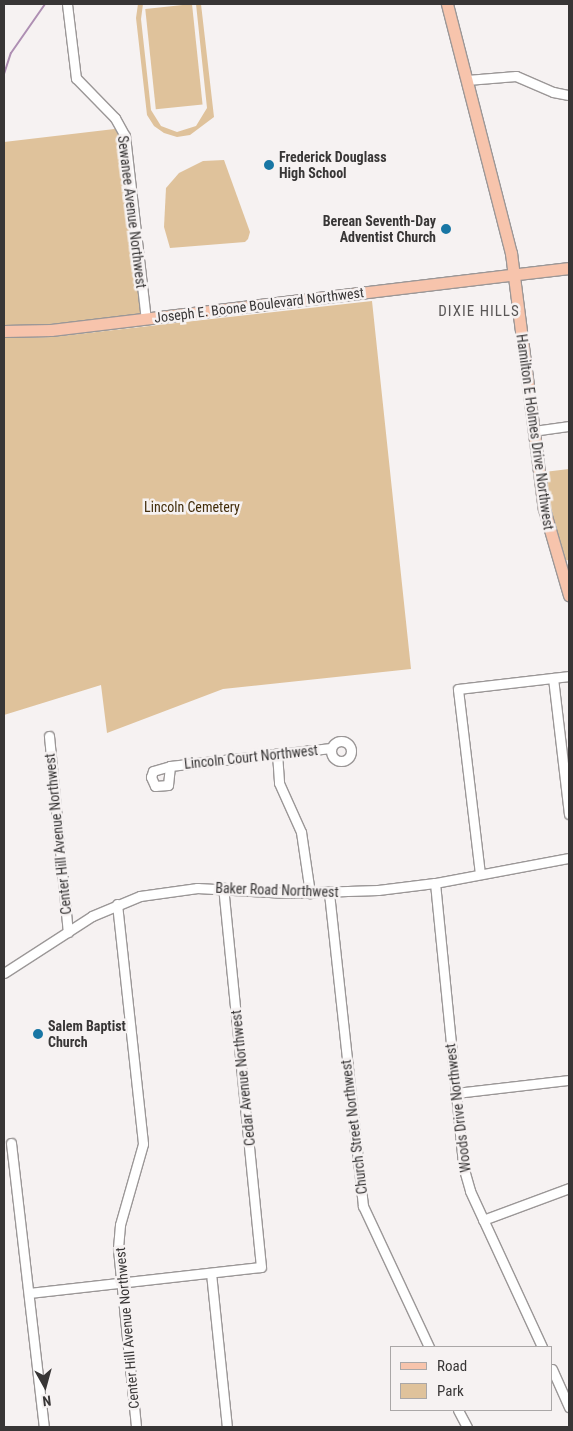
<!DOCTYPE html>
<html>
<head>
<meta charset="utf-8">
<style>
  body { margin:0 }
  #map { position:relative; width:573px; height:1431px; overflow:hidden; background:#f6f2f2; font-family:"Roboto Condensed",sans-serif }
  div>[style] { position:absolute }
  .green>* { inset:0; background:#dfc29b; transform-origin:0 0 }
  .stream>* { height:2px; margin:-1px; padding:0 1px; transform-origin:1px; border-radius:1px; background:#ae8fb3 }
  .roads { filter:drop-shadow(1px 0 #9b9797) drop-shadow(-1px 0 #9b9797) drop-shadow(0 1px #9b9797) drop-shadow(0 -1px #9b9797) }
  .minor>* { height:9px; margin:-4.5px; padding:0 4.5px; transform-origin:4.5px; border-radius:4.5px; background:#fff }
  .minor>.ring { margin:-4.5px; padding:0; box-sizing:content-box; background:none; border:9px solid #fff; border-radius:50% }
  .major>* { height:11px; margin:-5.5px; padding:0 5.5px; transform-origin:5.5px; border-radius:5.5px; background:#f7c4ac }
  .dots>* { width:14px; height:14px; translate:-50% -50%; box-sizing:border-box; border:2px solid #f6f2f2; border-radius:50% }
  span { translate:-50% -50%; white-space:nowrap; text-align:center; line-height:1.15; -webkit-text-stroke:5px #f6f2f2; paint-order:stroke }
  .poi-label { font-size:14px; color:#383636; font-weight:700 }
  .left { translate:0 -50%; text-align:left }
  .right { translate:-100% -50%; text-align:right }
  .street-label { font-size:14px; color:#383636 }
  .park-label { font-size:14px; color:#422d0b }
  .neighbourhood-label { font-size:15px; color:#5a5757; letter-spacing:1px }
  .frame { position:absolute; inset:0; border:5px solid #383636; pointer-events:none }
  .legend { position:absolute; left:390px; top:1346px; width:162px; height:65px; box-sizing:border-box; background:#f6f2f2; border:1px solid #aaa7a7; margin:0; padding:6px 9px; list-style:none; font-size:15px; color:#383636 }
  .legend li { display:flex; align-items:center; gap:10px; height:25px }
  .legend b { width:25px; border:1px solid #aaa7a7 }
  .north { position:absolute; left:20px; top:1361px; width:50px; height:50px; -webkit-text-stroke:4px #f6f2f2; paint-order:stroke; rotate:173deg; font-size:14px; font-weight:700; line-height:20px; text-align:center; color:#383636 }
  .north::after { content:''; display:block; margin:auto; width:18px; height:22px; background:#383636; clip-path:polygon(50% 0,100% 100%,50% 72%,0 100%) }
</style>
</head>
<body>
<div id="map">
  <div class="green">
    <i style="clip-path:polygon(138px 4px,143px 4px,141px 19px,151px 110px,161px 126px,177px 132px,196px 126px,207px 108px,196px 4px,201px 4px,214px 117px,190px 135px,177px 137px,164px 133px,154px 126px,147px 115px,136px 18px)"></i>
    <i style="left:192px;top:4px;width:101px;height:47px;rotate:84deg"></i>
    <i style="clip-path:polygon(123px 128px,143px 315px,20px 327px,17px 338px,52px 337px,372px 301px,411px 669px,223px 689px,107px 733px,101px 685px,4px 715px,4px 142px)"></i>
    <i style="clip-path:polygon(224px 160px,250px 232px,248px 239px,245px 242px,170px 248px,164px 227px,166px 188px,179px 173px,203px 161px)"></i>
    <i style="clip-path:polygon(569px 469px,569px 560px,561px 561px,536px 473px)"></i>
  </div>
  <div class="stream">
    <i style="left:4px;top:74px;width:22px;rotate:-72deg"></i>
    <i style="left:11px;top:53px;width:60px;rotate:-55.2deg"></i>
  </div>
  <div class="roads">
    <div class="minor">
      <i style="left:67px;top:4px;width:75px;rotate:83.1deg"></i>
      <i style="left:76px;top:78px;width:56px;rotate:45.7deg"></i>
      <i style="left:115px;top:118px;width:21px;rotate:61deg"></i>
      <i style="left:125px;top:136px;width:184px;rotate:83.5deg"></i>
      <i style="left:467px;top:80px;width:49px;rotate:-4.7deg"></i>
      <i style="left:516px;top:76px;width:40px;rotate:23.4deg"></i>
      <i style="left:553px;top:92px;width:16px;rotate:11deg"></i>
      <i style="left:533px;top:431px;width:36px;rotate:-8deg"></i>
      <i style="left:553px;top:678px;width:137px;rotate:83.3deg"></i>
      <i style="left:49px;top:736px;width:197px;rotate:84.5deg"></i>
      <i class="ring" style="left:331px;top:741px;width:11px;height:11px"></i>
      <i style="left:277px;top:753px;width:30px;rotate:86deg"></i>
      <i style="left:279px;top:783px;width:54px;rotate:65.8deg"></i>
      <i style="left:301px;top:832px;width:62px;rotate:81.6deg"></i>
      <i style="left:170px;top:766px;width:162px;rotate:-6.4deg"></i>
      <i style="left:170px;top:766px;width:19px;rotate:96deg"></i>
      <i style="left:168px;top:785px;width:13px;rotate:176deg"></i>
      <i style="left:155px;top:786px;width:10px;rotate:-114deg"></i>
      <i style="left:151px;top:777px;width:6px;rotate:-72deg"></i>
      <i style="left:153px;top:771px;width:18px;rotate:-16deg"></i>
      <i style="left:480px;top:874px;width:186px;rotate:-96.8deg"></i>
      <i style="left:458px;top:689px;width:112px;rotate:-6.7deg"></i>
      <i style="left:435px;top:883px;width:284px;rotate:84.3deg"></i>
      <i style="left:463px;top:1166px;width:26px;rotate:74deg"></i>
      <i style="left:470px;top:1191px;width:172px;rotate:65.2deg"></i>
      <i style="left:329px;top:893px;width:315px;rotate:83.8deg"></i>
      <i style="left:363px;top:1206px;width:156px;rotate:64.9deg"></i>
      <i style="left:117px;top:904px;width:241px;rotate:83.8deg"></i>
      <i style="left:143px;top:1144px;width:84px;rotate:105.9deg"></i>
      <i style="left:120px;top:1225px;width:24px;rotate:95deg"></i>
      <i style="left:118px;top:1249px;width:179px;rotate:84.2deg"></i>
      <i style="left:4px;top:973px;width:105px;rotate:-32.9deg"></i>
      <i style="left:92px;top:916px;width:52px;rotate:-22.6deg"></i>
      <i style="left:140px;top:896px;width:58px;rotate:-8deg"></i>
      <i style="left:197px;top:888px;width:90px;rotate:3.2deg"></i>
      <i style="left:287px;top:893px;width:91px;rotate:-1.9deg"></i>
      <i style="left:378px;top:890px;width:57px;rotate:-7deg"></i>
      <i style="left:435px;top:883px;width:136px;rotate:-10.6deg"></i>
      <i style="left:456px;top:1093px;width:114px;rotate:-6.6deg"></i>
      <i style="left:11px;top:1143px;width:286px;rotate:83.4deg"></i>
      <i style="left:483px;top:1220px;width:92px;rotate:-20.4deg"></i>
      <i style="left:211px;top:1273px;width:155px;rotate:84.1deg"></i>
      <i style="left:29px;top:1293px;width:233px;rotate:-6.4deg"></i>
      <i style="left:261px;top:1267px;width:381px;rotate:-95.7deg"></i>
      <i style="left:552px;top:1369px;width:42px;rotate:65.9deg"></i>
      <i style="left:458px;top:1410px;width:19px;rotate:62deg"></i>
    </div>
    <div class="major">
      <i style="left:447px;top:4px;width:257px;rotate:75.6deg"></i>
      <i style="left:511px;top:253px;width:258px;rotate:82.7deg"></i>
      <i style="left:544px;top:509px;width:90px;rotate:73.8deg"></i>
      <i style="left:4px;top:331px;width:47px;rotate:-1.2deg"></i>
      <i style="left:51px;top:330px;width:522px;rotate:-6.83deg"></i>
    </div>
  </div>
  <div class="dots">
    <i style="left:269px;top:165px;background:#1876a4"></i>
    <i style="left:446px;top:229px;background:#1876a4"></i>
    <i style="left:38px;top:1034px;background:#1876a4"></i>
  </div>
  <div class="poi-label">
    <span class="left" style="left:279px;top:165px">Frederick Douglass<br>High School</span>
    <span class="right" style="left:436px;top:229px">Berean Seventh-Day<br>Adventist Church</span>
    <span class="left" style="left:48px;top:1034px">Salem Baptist<br>Church</span>
  </div>
  <div class="street-label">
    <span style="left:132px;top:212px;rotate:83deg">Sewanee Avenue Northwest</span>
    <span style="left:259px;top:305px;rotate:-7deg">Joseph E. Boone Boulevard Northwest</span>
    <span style="left:535px;top:432px;rotate:82deg">Hamilton E Holmes Drive Northwest</span>
    <span style="left:251px;top:757px;rotate:-6deg">Lincoln Court Northwest</span>
    <span style="left:58px;top:834px;rotate:-96deg">Center Hill Avenue Northwest</span>
    <span style="left:277px;top:890px;rotate:2deg">Baker Road Northwest</span>
    <span style="left:243px;top:1078px;rotate:-96deg">Cedar Avenue Northwest</span>
    <span style="left:458px;top:1108px;rotate:-97deg">Woods Drive Northwest</span>
    <span style="left:354px;top:1127px;rotate:-97deg">Church Street Northwest</span>
    <span style="left:127px;top:1328px;rotate:-95deg">Center Hill Avenue Northwest</span>
  </div>
  <div class="park-label">
    <span style="left:192px;top:507px">Lincoln Cemetery</span>
  </div>
  <div class="neighbourhood-label">
    <span style="left:479px;top:312px">DIXIE HILLS</span>
  </div>
  <div class="frame"></div>
  <ul class="legend">
  <li><b style="height:6px;background:#f7c4ac"></b>Road</li>
  <li><b style="height:14px;background:#dfc29b"></b>Park</li>
  </ul>
  <div class="north">N</div>
</div>
</body>
</html>
